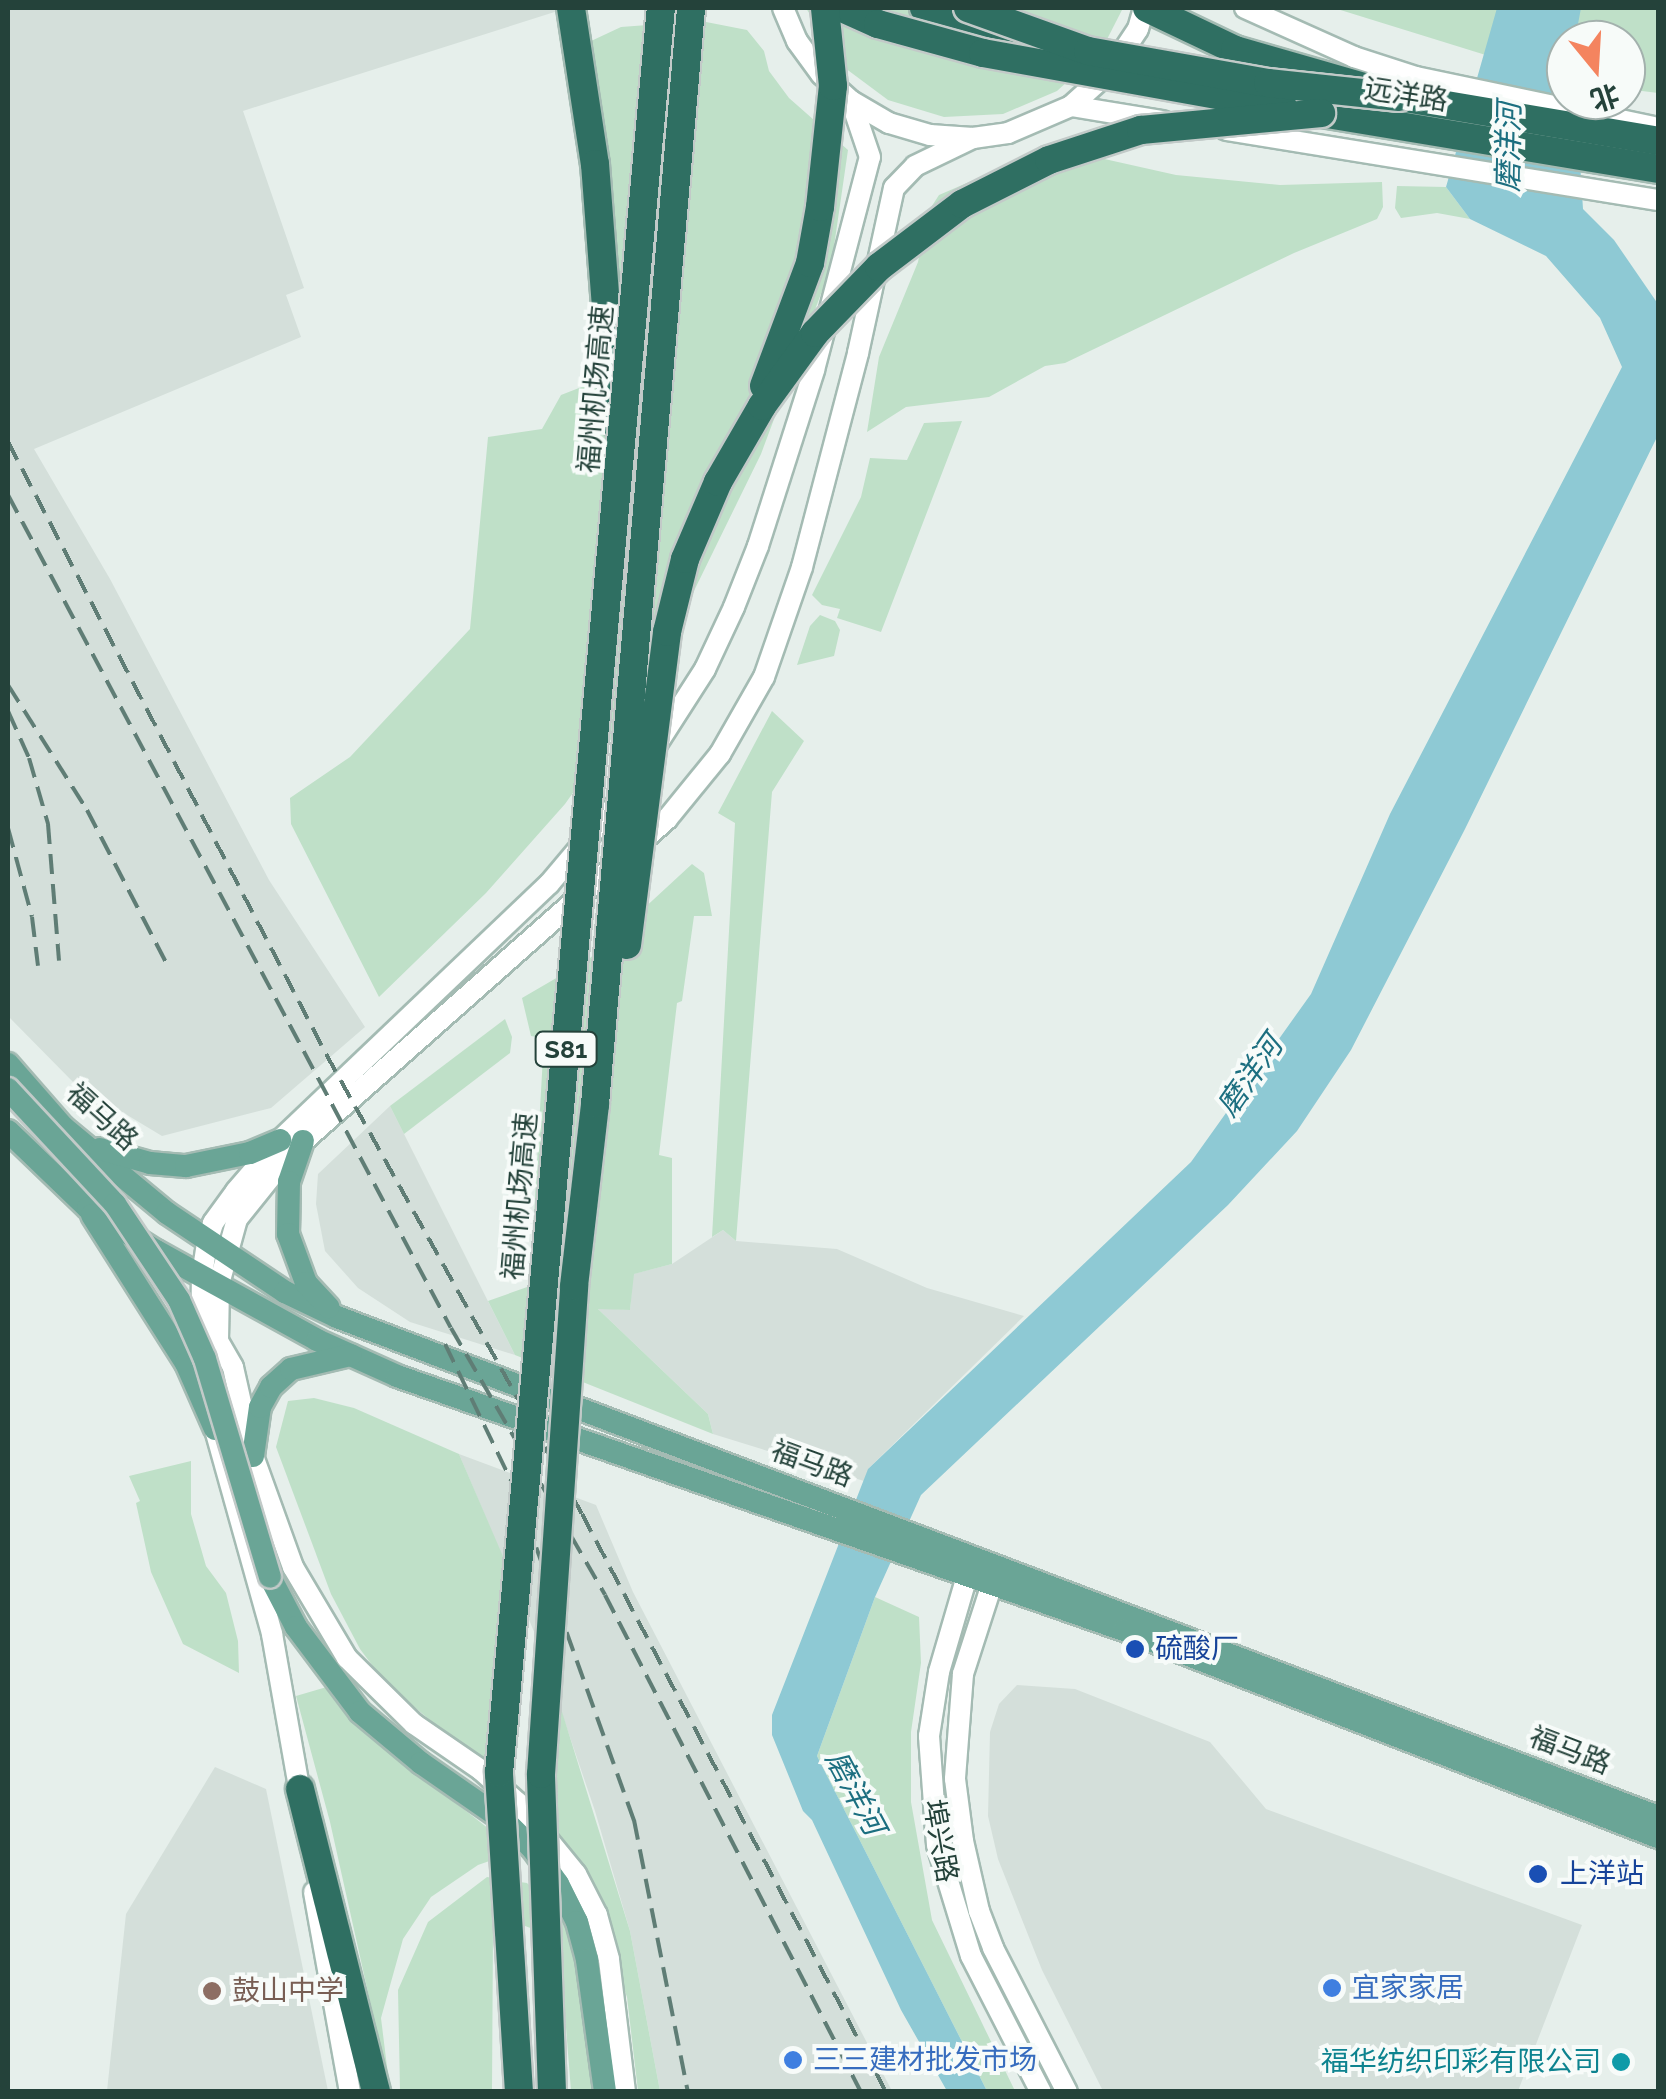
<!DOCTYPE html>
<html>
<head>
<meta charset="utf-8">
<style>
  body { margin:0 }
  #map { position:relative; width:1666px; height:2099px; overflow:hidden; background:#e6efeb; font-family:Raleway,"Noto Sans SC",sans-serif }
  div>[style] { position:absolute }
  .built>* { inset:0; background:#d4dfda }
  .green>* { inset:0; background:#bfe0c8 }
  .water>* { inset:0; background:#8ec9d4 }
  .roads { filter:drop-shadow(2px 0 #a4bbb3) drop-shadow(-2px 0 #a4bbb3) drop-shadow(0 2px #a4bbb3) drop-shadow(0 -2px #a4bbb3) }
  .secondary>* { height:20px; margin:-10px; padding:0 10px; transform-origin:10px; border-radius:10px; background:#fff }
  .primary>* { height:22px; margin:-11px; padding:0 11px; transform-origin:11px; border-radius:11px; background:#6aa596 }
  .highway>* { height:28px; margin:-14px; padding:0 14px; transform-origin:14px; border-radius:14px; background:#2f6f62 }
  .rail>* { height:4px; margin-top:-2px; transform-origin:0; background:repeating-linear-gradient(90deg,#5f7d75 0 20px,transparent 0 30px) }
  .bridges { filter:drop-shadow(2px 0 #c2cac8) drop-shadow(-2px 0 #c2cac8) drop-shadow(0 2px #c2cac8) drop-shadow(0 -2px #c2cac8) }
  .primary-bridge>* { height:22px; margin:-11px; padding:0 11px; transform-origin:11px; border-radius:11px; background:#6aa596 }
  .highway-bridge>* { height:28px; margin:-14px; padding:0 14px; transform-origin:14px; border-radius:14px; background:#2f6f62 }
  .dots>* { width:28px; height:28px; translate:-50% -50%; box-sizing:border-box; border:5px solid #f7fbf9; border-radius:50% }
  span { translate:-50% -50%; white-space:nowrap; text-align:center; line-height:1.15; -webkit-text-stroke:8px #f7fbf9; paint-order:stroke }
  .shield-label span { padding:2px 8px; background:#f7fbf9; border:2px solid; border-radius:8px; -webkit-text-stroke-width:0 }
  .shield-label { font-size:25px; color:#24423a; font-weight:700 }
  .street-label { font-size:28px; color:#24423a }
  .transit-label { font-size:28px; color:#164399 }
  .left { translate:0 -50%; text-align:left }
  .shop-label { font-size:28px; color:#366cbe }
  .education-label { font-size:28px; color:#785e54 }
  .culture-label { font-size:28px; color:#0d838f }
  .right { translate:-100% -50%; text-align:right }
  .water-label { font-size:30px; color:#1c6f80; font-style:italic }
  .frame { position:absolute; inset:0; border:10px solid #24423a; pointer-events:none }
  .north { position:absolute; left:1546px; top:20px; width:100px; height:100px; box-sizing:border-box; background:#f7fbf9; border:2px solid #a3b1ad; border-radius:50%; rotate:162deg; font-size:28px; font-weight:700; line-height:40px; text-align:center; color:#24423a }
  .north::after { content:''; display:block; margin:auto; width:35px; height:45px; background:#f4845f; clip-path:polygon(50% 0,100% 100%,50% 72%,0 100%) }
</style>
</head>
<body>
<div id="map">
  <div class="built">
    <i style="clip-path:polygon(8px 8px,564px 9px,243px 111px,304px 288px,286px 295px,301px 337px,34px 449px,110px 579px,269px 880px,365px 1027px,271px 1108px,162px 1136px,74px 1083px,8px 1016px)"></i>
    <i style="clip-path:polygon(390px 1106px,515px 1355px,410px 1322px,358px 1288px,325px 1251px,316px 1204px,318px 1174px)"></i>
    <i style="clip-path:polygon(723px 1230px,736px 1241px,837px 1249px,927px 1288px,1024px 1316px,869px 1468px,864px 1481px,713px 1434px,708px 1414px,597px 1308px,630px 1310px,633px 1274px,672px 1264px)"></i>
    <i style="clip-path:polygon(459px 1454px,596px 1505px,633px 1592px,892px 2091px,660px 2091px,630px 1931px,595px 1811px,535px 1634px)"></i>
    <i style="clip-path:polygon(1017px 1685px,1075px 1689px,1210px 1742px,1266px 1809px,1582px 1925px,1518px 2091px,1103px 2091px,1042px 1970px,998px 1859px,988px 1816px,990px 1732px,999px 1704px)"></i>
    <i style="clip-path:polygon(215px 1767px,266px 1789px,328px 2091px,107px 2091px,126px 1914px)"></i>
  </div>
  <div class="green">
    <i style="clip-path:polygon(806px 8px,1123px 8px,1101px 51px,1057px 91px,1003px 114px,944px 117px,888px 100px,841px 65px)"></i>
    <i style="clip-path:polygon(1334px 8px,1658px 8px,1658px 93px,1626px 89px,1626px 40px,1566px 40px,1566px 80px)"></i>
    <i style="clip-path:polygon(701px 21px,747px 30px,764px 51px,769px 71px,789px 98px,848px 150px,831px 267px,761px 454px,644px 693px,565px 804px,486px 893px,379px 997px,291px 824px,290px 798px,350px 757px,470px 629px,488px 437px,542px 429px,561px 395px,597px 381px,596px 305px,574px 49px,621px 27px)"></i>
    <i style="clip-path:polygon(1100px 158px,1176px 175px,1280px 185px,1382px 182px,1383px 207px,1377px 219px,1294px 253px,1065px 363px,1045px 366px,989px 397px,906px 407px,867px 432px,879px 357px,918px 262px,928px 212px,939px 195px,990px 173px)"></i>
    <i style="clip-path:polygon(1397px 186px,1446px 187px,1470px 219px,1437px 213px,1401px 218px,1395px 208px)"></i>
    <i style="clip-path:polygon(962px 421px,881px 632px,837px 618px,840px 609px,822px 605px,812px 595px,861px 497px,870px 458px,907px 460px,924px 423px)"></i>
    <i style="clip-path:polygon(820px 615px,835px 621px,840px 630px,834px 656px,797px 665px,810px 626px)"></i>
    <i style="clip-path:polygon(772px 711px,804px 741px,772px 792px,736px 1241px,723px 1230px,712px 1237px,735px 823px,718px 813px)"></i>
    <i style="clip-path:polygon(692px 864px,704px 873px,712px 916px,694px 916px,682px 1001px,677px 1003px,659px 1155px,672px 1158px,672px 1264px,634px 1274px,630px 1310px,598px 1309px,708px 1414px,713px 1434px,515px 1355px,488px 1301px,530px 1286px,544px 1038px,531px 1036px,522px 998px,589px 959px)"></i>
    <i style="clip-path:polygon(505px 1019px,512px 1037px,510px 1053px,404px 1134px,390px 1106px)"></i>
    <i style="clip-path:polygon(314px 1398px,354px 1408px,459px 1454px,511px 1575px,487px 1769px,384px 1681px,360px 1649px,331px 1594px,276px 1447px,288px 1401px)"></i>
    <i style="clip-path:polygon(191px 1461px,191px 1514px,206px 1566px,226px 1593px,238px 1641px,239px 1673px,183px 1644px,151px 1572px,136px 1503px,140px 1501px,129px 1476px)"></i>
    <i style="clip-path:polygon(875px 1597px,919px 1617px,921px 1663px,911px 1732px,911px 1802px,932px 1920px,1015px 2091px,987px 2091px,817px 1756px)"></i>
    <i style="clip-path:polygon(330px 1686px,373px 1738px,489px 1829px,498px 1858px,478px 1865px,431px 1897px,403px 1939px,381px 2018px,390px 2091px,330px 1822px,296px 1696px)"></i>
    <i style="clip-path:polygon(555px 1689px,630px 1931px,660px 2091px,638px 2091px,627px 1997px,601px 1926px,548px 1830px)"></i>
    <i style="clip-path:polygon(487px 1877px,527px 1883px,559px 1915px,574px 1949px,598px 2091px,571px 2091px,559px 1939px,520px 1924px,493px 1931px,492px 2091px,400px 2091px,398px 1990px,428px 1922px)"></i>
  </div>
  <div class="water">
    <i style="clip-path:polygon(1497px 8px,1581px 8px,1575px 40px,1566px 40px,1566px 100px,1576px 100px,1583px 209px,1614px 240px,1658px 304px,1658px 435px,1465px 829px,1351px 1050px,1297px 1131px,1228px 1205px,921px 1495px,875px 1597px,817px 1756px,987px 2091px,947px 2091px,901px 2010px,812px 1820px,803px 1811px,772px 1735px,772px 1715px,868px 1469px,1191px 1162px,1311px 994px,1390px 814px,1622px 367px,1600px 318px,1546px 256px,1470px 219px,1446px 187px)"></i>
  </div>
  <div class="roads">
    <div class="secondary">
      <i style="left:783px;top:8px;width:36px;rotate:67deg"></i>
      <i style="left:797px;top:41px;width:41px;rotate:54deg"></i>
      <i style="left:821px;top:74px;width:40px;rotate:42deg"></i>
      <i style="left:851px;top:101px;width:44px;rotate:30.1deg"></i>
      <i style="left:889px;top:123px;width:43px;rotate:16.3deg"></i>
      <i style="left:930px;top:135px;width:43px;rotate:4deg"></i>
      <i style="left:973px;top:138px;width:35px;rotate:-8deg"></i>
      <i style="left:1008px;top:133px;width:69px;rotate:-23.2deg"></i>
      <i style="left:1071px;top:106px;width:52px;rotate:-41.9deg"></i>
      <i style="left:1110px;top:71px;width:50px;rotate:-56.3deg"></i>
      <i style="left:1138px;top:29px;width:22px;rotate:-74deg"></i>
      <i style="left:1245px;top:8px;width:120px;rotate:24.2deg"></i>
      <i style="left:1354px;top:57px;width:65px;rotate:17.9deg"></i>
      <i style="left:1416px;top:77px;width:242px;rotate:11.9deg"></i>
      <i style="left:1071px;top:106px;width:93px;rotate:9.3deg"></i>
      <i style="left:1226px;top:130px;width:438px;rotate:9.2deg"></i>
      <i style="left:655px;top:747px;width:93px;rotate:-57.3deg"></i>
      <i style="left:705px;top:669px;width:68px;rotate:-64.9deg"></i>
      <i style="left:734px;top:607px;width:66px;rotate:-68.5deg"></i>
      <i style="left:758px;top:546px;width:185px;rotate:-72.3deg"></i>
      <i style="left:814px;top:370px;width:220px;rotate:-75.3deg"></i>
      <i style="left:870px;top:157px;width:59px;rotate:-108.7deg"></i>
      <i style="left:201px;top:1345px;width:70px;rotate:-89.2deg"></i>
      <i style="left:202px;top:1275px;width:32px;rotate:-81deg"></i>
      <i style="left:207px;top:1243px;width:21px;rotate:-73deg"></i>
      <i style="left:213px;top:1223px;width:39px;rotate:-54deg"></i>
      <i style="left:236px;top:1191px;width:67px;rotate:-49.2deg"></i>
      <i style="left:280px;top:1140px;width:371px;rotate:-43.6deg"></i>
      <i style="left:549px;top:884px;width:109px;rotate:-49.9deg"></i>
      <i style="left:216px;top:1433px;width:209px;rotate:74.4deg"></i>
      <i style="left:272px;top:1634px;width:168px;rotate:80deg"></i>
      <i style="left:967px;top:1576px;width:100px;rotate:106.3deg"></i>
      <i style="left:939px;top:1672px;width:65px;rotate:98.9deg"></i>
      <i style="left:929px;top:1736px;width:109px;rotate:85.8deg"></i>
      <i style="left:937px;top:1845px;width:116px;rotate:73deg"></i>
      <i style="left:971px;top:1956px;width:153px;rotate:62.8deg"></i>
      <i style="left:992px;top:1584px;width:95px;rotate:107.9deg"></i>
      <i style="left:963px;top:1674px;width:105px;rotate:94.4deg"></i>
      <i style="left:955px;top:1779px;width:63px;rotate:82.6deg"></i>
      <i style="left:963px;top:1841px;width:72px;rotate:77.1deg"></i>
      <i style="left:979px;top:1911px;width:40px;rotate:69deg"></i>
      <i style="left:993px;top:1948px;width:162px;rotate:62.8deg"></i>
      <i style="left:314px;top:1892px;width:203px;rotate:79.8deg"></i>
      <i style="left:625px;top:2092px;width:134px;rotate:-96.9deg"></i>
      <i style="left:609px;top:1959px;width:46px;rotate:-105.3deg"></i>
      <i style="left:597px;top:1915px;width:46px;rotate:-117.1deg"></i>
      <i style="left:576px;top:1874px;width:92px;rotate:-129.2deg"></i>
      <i style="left:518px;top:1803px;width:50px;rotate:-138.3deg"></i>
      <i style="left:481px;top:1770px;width:81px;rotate:-145.5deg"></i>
      <i style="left:414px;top:1724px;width:94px;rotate:-135.4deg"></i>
      <i style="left:347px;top:1658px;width:106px;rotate:-120.7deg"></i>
      <i style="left:293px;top:1567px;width:118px;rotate:-109.8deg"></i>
      <i style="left:253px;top:1456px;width:91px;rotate:-102.7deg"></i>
      <i style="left:233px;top:1367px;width:30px;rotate:-120deg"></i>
      <i style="left:218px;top:1341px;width:57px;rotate:-89deg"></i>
      <i style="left:219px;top:1284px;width:67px;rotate:-74.5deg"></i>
      <i style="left:237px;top:1219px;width:85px;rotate:-51.2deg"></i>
      <i style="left:290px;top:1153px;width:504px;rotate:-41.54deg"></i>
      <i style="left:667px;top:819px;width:84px;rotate:-50.8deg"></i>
      <i style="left:720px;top:754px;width:89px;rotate:-60.3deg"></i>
      <i style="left:764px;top:677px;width:116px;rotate:-70.9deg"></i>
      <i style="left:802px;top:567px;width:221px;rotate:-75.3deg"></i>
      <i style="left:858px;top:353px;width:169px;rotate:-77.7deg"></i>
      <i style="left:894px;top:188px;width:30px;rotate:-46deg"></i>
      <i style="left:915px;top:166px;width:64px;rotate:-25.8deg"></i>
    </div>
    <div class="primary">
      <i style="left:8px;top:1064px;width:84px;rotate:48.9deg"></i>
      <i style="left:63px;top:1127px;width:135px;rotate:39.6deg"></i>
      <i style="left:167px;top:1213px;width:142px;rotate:33.8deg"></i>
      <i style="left:285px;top:1292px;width:58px;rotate:25.7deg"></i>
      <i style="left:337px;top:1317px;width:1412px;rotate:20.73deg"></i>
      <i style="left:8px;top:1131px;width:111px;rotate:43.9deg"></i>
      <i style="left:88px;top:1208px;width:80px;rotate:32.3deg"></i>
      <i style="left:156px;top:1251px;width:184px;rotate:28.9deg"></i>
      <i style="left:317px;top:1340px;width:88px;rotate:24.2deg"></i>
      <i style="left:397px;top:1376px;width:770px;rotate:19.26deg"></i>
      <i style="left:1124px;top:1630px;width:573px;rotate:21.19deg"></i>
      <i style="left:303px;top:1141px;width:43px;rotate:108.9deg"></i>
      <i style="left:289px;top:1182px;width:52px;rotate:91.1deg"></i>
      <i style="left:288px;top:1234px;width:52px;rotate:69.8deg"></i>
      <i style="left:306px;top:1283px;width:33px;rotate:47deg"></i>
      <i style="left:100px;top:1149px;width:52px;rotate:15.6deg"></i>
      <i style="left:150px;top:1163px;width:36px;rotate:5deg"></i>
      <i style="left:186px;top:1166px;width:65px;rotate:-11.5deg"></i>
      <i style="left:250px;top:1153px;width:33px;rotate:-23deg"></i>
      <i style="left:92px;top:1215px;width:175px;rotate:57.6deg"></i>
      <i style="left:186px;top:1363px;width:72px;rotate:66.3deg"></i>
      <i style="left:253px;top:1456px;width:49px;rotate:-81.9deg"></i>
      <i style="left:260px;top:1407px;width:23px;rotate:-61deg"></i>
      <i style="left:271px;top:1387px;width:27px;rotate:-42deg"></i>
      <i style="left:291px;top:1369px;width:61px;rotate:-13.3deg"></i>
      <i style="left:270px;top:1577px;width:56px;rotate:62.5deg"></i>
      <i style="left:296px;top:1627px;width:106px;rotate:53deg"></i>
      <i style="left:360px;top:1712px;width:80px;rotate:39.9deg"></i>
      <i style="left:421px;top:1763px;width:103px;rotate:34.8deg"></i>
      <i style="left:506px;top:1822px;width:38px;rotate:45deg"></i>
      <i style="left:533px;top:1849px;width:43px;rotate:54.5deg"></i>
      <i style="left:558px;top:1884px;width:42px;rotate:63.4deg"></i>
      <i style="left:577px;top:1922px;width:39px;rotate:75deg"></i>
      <i style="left:587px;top:1960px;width:133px;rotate:82.2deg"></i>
    </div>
    <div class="highway">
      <i style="left:571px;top:8px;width:158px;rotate:81.3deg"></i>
      <i style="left:595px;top:164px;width:260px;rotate:85.6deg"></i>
      <i style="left:924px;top:8px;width:123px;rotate:23deg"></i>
      <i style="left:1147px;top:8px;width:98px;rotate:25.5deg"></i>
      <i style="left:1235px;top:50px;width:171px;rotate:16deg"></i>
      <i style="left:1399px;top:97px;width:263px;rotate:9.6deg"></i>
      <i style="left:1321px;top:113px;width:342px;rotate:9.4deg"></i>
      <i style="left:300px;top:1789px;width:312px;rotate:75.9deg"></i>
    </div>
  </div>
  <div class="rail">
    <i style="left:8px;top:442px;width:690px;rotate:62.54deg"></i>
    <i style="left:326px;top:1054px;width:526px;rotate:60.9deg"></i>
    <i style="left:582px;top:1514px;width:653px;rotate:62.26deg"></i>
    <i style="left:8px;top:495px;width:943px;rotate:62deg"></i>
    <i style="left:451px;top:1328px;width:308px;rotate:60deg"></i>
    <i style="left:605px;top:1595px;width:559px;rotate:62.75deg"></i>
    <i style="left:8px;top:685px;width:148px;rotate:57.7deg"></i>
    <i style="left:87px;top:810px;width:176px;rotate:62.6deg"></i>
    <i style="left:8px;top:711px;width:51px;rotate:65.9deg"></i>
    <i style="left:29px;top:758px;width:69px;rotate:73.9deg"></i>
    <i style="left:48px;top:824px;width:137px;rotate:85.4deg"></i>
    <i style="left:8px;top:828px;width:92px;rotate:74.9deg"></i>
    <i style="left:32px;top:917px;width:49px;rotate:83deg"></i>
    <i style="left:445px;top:1344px;width:163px;rotate:64.2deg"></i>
    <i style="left:516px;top:1491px;width:350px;rotate:70.3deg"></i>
    <i style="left:634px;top:1820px;width:277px;rotate:78.8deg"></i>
  </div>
  <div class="bridges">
    <div class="primary-bridge">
      <i style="left:8px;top:1089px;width:157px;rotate:47.1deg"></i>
      <i style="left:115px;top:1204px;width:115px;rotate:56.3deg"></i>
      <i style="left:179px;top:1300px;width:64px;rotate:66.2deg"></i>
      <i style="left:205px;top:1359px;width:227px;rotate:73.4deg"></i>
    </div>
    <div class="highway-bridge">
      <i style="left:842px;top:8px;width:39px;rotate:24deg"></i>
      <i style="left:878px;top:24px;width:109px;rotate:15.4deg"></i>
      <i style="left:983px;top:53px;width:305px;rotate:10.2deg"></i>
      <i style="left:968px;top:8px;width:127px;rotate:19.7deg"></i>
      <i style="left:1088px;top:51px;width:183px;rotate:10.1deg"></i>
      <i style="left:1268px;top:83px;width:132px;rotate:6.1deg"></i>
      <i style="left:764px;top:386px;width:131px;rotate:-69.5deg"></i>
      <i style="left:810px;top:263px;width:57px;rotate:-79.9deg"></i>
      <i style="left:820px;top:207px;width:122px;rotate:-83.9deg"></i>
      <i style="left:833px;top:86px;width:78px;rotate:-95.9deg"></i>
      <i style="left:627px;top:945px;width:316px;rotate:-82.7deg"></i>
      <i style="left:667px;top:632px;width:75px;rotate:-76.1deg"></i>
      <i style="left:685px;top:559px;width:84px;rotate:-66.8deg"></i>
      <i style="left:718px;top:482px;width:88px;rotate:-59.9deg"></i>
      <i style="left:762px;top:406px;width:90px;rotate:-54deg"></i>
      <i style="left:815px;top:333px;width:92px;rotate:-45.9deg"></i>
      <i style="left:879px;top:267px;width:104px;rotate:-37.2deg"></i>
      <i style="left:962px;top:204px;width:97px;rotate:-26.8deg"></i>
      <i style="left:1049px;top:160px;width:97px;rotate:-18.1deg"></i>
      <i style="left:1141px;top:130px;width:181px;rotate:-5.4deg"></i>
      <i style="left:519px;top:2092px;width:320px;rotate:-93.6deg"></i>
      <i style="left:499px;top:1773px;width:1772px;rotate:-84.76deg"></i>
      <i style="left:552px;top:2092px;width:318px;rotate:-92deg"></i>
      <i style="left:541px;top:1774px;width:489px;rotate:-86.1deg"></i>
      <i style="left:574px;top:1286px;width:183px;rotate:-83.4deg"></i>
      <i style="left:595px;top:1104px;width:1100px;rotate:-84.99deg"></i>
    </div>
  </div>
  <div class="dots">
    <i style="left:1135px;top:1649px;background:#1a4fb4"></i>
    <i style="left:1538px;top:1874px;background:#1a4fb4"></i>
    <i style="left:1332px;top:1988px;background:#3f7fe0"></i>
    <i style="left:212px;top:1991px;background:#8d6e63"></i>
    <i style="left:793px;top:2060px;background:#3f7fe0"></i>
    <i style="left:1621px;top:2062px;background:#0f9aa8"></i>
  </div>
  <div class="shield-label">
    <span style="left:566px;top:1049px">S81</span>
  </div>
  <div class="street-label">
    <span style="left:1406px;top:95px;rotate:9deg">远洋路</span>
    <span style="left:596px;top:389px;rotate:-85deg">福州机场高速</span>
    <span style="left:102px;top:1117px;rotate:42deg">福马路</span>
    <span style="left:520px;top:1196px;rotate:-85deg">福州机场高速</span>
    <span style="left:812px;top:1464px;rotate:20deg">福马路</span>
    <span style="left:1570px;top:1751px;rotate:21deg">福马路</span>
    <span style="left:940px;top:1841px;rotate:80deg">埠兴路</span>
  </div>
  <div class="transit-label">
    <span class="left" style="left:1155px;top:1649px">硫酸厂</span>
    <span class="left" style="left:1560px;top:1874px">上洋站</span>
  </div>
  <div class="shop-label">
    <span class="left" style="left:1352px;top:1988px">宜家家居</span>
    <span class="left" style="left:813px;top:2060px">三三建材批发市场</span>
  </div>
  <div class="education-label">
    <span class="left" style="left:232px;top:1991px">鼓山中学</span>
  </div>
  <div class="culture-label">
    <span class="right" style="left:1601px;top:2062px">福华纺织印彩有限公司</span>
  </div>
  <div class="water-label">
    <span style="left:1509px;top:147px;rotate:-89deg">磨洋河</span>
    <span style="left:1250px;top:1076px;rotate:-55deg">磨洋河</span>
    <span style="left:855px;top:1793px;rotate:62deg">磨洋河</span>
  </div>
  <div class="frame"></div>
  <div class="north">北</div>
</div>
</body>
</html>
